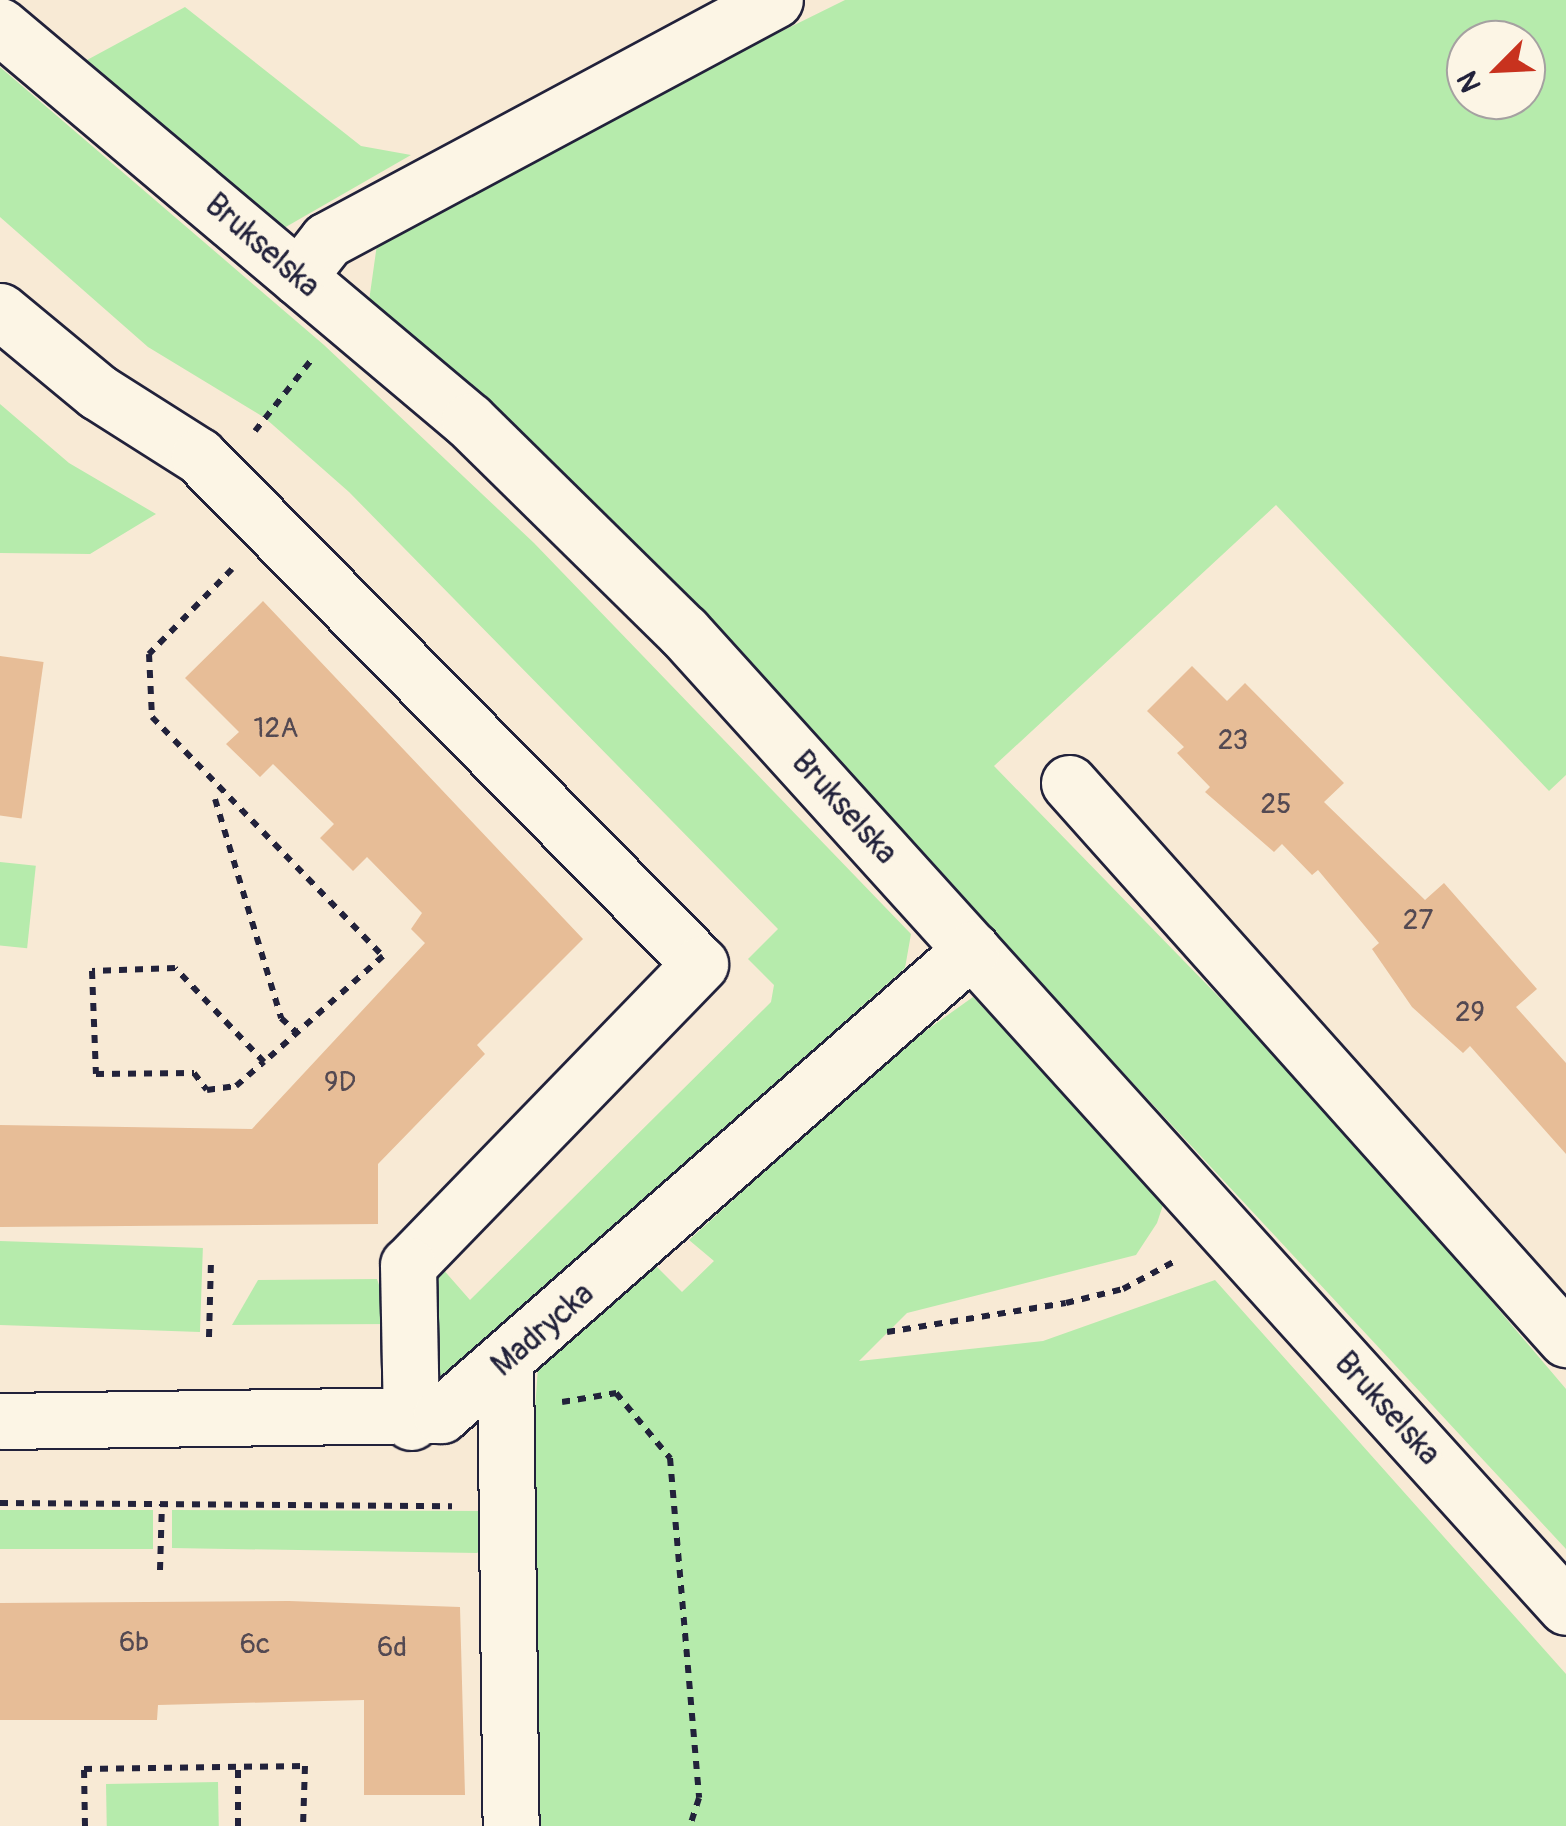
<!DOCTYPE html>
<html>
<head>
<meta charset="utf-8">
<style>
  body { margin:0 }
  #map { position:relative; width:1566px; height:1826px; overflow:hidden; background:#f8ead5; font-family:Pangolin,sans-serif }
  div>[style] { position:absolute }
  .green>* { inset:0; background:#b6ebac; transform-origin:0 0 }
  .building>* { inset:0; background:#e7bd97; transform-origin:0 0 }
  .path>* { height:6px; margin-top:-3px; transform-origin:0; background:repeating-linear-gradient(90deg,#22223b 0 8px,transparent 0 16px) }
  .roads { filter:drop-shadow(2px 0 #22223b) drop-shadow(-2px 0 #22223b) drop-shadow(0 2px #22223b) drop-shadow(0 -2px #22223b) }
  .minor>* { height:55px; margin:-27.5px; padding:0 27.5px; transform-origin:27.5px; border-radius:27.5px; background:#fcf5e5 }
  span { translate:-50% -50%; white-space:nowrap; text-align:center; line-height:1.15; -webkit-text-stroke:9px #fcf5e5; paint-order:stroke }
  .number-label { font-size:28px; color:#534952 }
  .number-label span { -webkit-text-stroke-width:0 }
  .street-label { font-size:32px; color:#22223b }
  .north { position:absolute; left:1446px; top:20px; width:100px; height:100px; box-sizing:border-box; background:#fcf5e5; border:2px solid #a5a1a1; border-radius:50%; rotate:246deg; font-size:28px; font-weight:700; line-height:40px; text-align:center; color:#22223b }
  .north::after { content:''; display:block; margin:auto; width:35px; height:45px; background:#c8321e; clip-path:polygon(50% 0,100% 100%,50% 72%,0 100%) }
</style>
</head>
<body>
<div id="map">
  <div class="green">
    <i style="clip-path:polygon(evenodd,845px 0,1566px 0,1566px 775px,1549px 791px,1276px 505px,994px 766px,1330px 1111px,1566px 1389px,1566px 1549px,631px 543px,369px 301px,379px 230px,845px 0,1466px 40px,1526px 40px,1526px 100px,1466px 100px,1466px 40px)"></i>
    <i style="clip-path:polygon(185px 7px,361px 146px,411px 155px,284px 228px,87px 60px)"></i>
    <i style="clip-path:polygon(0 67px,324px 345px,534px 543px,911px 934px,905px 968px,439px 1380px,434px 1259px,470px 1300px,771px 1002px,774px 985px,748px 959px,778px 929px,349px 492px,265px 418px,148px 347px,0 217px)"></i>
    <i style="clip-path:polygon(0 404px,69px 463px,156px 514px,90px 554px,0 553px)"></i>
    <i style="left:0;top:862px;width:36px;height:83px;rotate:6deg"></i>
    <i style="clip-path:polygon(973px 997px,1164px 1202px,1157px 1223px,1136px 1255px,907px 1313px,859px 1361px,1043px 1341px,1215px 1280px,1566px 1674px,1566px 1826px,535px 1826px,537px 1556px,529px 1496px,538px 1367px,654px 1264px,682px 1292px,714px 1261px,689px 1240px,896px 1052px)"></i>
    <i style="left:0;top:1241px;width:203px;height:84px;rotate:2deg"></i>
    <i style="clip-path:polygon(377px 1279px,392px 1324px,232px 1325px,258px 1280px)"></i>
    <i style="left:0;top:1510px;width:153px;height:39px"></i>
    <i style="clip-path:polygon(172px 1510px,487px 1511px,489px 1545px,477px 1553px,172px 1548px)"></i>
    <i style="left:218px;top:1782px;width:44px;height:112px;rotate:89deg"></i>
  </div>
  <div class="building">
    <i style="clip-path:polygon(263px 601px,583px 939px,477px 1045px,485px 1054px,378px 1164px,378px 1224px,0 1227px,0 1125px,252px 1129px,425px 943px,411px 929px,422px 913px,367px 857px,353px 871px,320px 838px,334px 824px,273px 764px,260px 777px,226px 744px,239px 732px,185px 678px)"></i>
    <i style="left:0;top:656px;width:44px;height:158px;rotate:8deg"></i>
    <i style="clip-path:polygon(1192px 666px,1227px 701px,1245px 683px,1344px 783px,1324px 802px,1425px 900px,1444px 883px,1537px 989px,1516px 1007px,1566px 1063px,1566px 1154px,1470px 1046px,1463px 1053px,1412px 1007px,1372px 949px,1379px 943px,1318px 870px,1312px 875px,1282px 844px,1274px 852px,1205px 792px,1210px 787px,1177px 753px,1184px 747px,1147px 711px)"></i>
    <i style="clip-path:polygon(289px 1601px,460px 1607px,465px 1795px,364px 1795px,364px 1700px,158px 1705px,157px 1720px,0 1720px,0 1603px)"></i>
  </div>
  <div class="path">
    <i style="left:255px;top:431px;width:92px;rotate:-51.6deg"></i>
    <i style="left:232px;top:569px;width:119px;rotate:134.3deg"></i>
    <i style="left:149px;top:654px;width:63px;rotate:87.3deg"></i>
    <i style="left:152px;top:717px;width:332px;rotate:46deg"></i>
    <i style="left:383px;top:956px;width:159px;rotate:138.3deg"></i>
    <i style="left:264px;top:1062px;width:129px;rotate:-133.4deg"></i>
    <i style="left:175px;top:968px;width:83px;rotate:177.9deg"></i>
    <i style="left:92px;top:971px;width:103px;rotate:87.8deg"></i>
    <i style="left:96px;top:1074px;width:98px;rotate:-0.6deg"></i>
    <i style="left:194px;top:1073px;width:21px;rotate:53deg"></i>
    <i style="left:207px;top:1090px;width:29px;rotate:-8deg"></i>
    <i style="left:236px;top:1086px;width:37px;rotate:-41deg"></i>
    <i style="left:215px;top:799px;width:229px;rotate:73.2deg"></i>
    <i style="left:281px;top:1018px;width:22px;rotate:43deg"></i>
    <i style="left:887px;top:1332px;width:181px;rotate:-9.2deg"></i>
    <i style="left:1066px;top:1303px;width:59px;rotate:-13.8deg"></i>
    <i style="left:1123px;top:1289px;width:61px;rotate:-28.2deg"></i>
    <i style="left:209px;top:1337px;width:75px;rotate:-88.5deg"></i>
    <i style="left:562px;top:1402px;width:55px;rotate:-9.5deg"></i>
    <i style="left:616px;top:1393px;width:85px;rotate:50.3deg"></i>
    <i style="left:670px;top:1458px;width:341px;rotate:85.1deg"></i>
    <i style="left:699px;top:1798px;width:29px;rotate:108deg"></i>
    <i style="left:0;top:1503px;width:452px;rotate:0.4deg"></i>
    <i style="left:160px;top:1570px;width:66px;rotate:-88.3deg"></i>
    <i style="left:85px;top:1826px;width:57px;rotate:-91deg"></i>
    <i style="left:84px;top:1769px;width:221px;rotate:-0.8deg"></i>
    <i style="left:305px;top:1766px;width:60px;rotate:91.9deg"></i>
    <i style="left:238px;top:1826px;width:59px;rotate:-90deg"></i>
  </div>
  <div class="roads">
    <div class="minor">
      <i style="left:0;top:26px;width:613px;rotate:40.1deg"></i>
      <i style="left:469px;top:421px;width:300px;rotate:44.5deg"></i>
      <i style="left:683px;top:631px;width:1316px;rotate:47.86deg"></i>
      <i style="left:298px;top:277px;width:47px;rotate:-51.9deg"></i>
      <i style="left:327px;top:240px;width:508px;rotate:-28.18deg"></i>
      <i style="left:0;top:311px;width:127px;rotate:39.6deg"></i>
      <i style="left:98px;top:392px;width:120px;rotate:32.4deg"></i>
      <i style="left:199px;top:456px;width:713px;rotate:45.4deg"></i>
      <i style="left:700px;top:964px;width:419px;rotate:134.1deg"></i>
      <i style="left:408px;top:1265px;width:157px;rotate:88.9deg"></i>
      <i style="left:1069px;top:783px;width:746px;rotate:48.21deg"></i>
      <i style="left:505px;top:1364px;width:462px;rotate:89.3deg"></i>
      <i style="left:0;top:1421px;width:441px;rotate:-0.8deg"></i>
      <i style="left:441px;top:1415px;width:706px;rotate:-41.27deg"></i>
    </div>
  </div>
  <div class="number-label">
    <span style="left:276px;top:729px">12A</span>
    <span style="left:1233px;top:741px">23</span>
    <span style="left:1276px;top:805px">25</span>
    <span style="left:1418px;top:921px">27</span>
    <span style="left:1470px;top:1013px">29</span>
    <span style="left:340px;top:1083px">9D</span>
    <span style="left:134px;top:1643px">6b</span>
    <span style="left:255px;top:1645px">6c</span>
    <span style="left:392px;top:1648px">6d</span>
  </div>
  <div class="street-label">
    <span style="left:262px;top:246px;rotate:41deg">Brukselska</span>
    <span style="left:844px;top:808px;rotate:48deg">Brukselska</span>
    <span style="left:543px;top:1330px;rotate:-41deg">Madrycka</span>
    <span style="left:1387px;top:1409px;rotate:48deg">Brukselska</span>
  </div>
  <div class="north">N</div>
</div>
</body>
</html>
